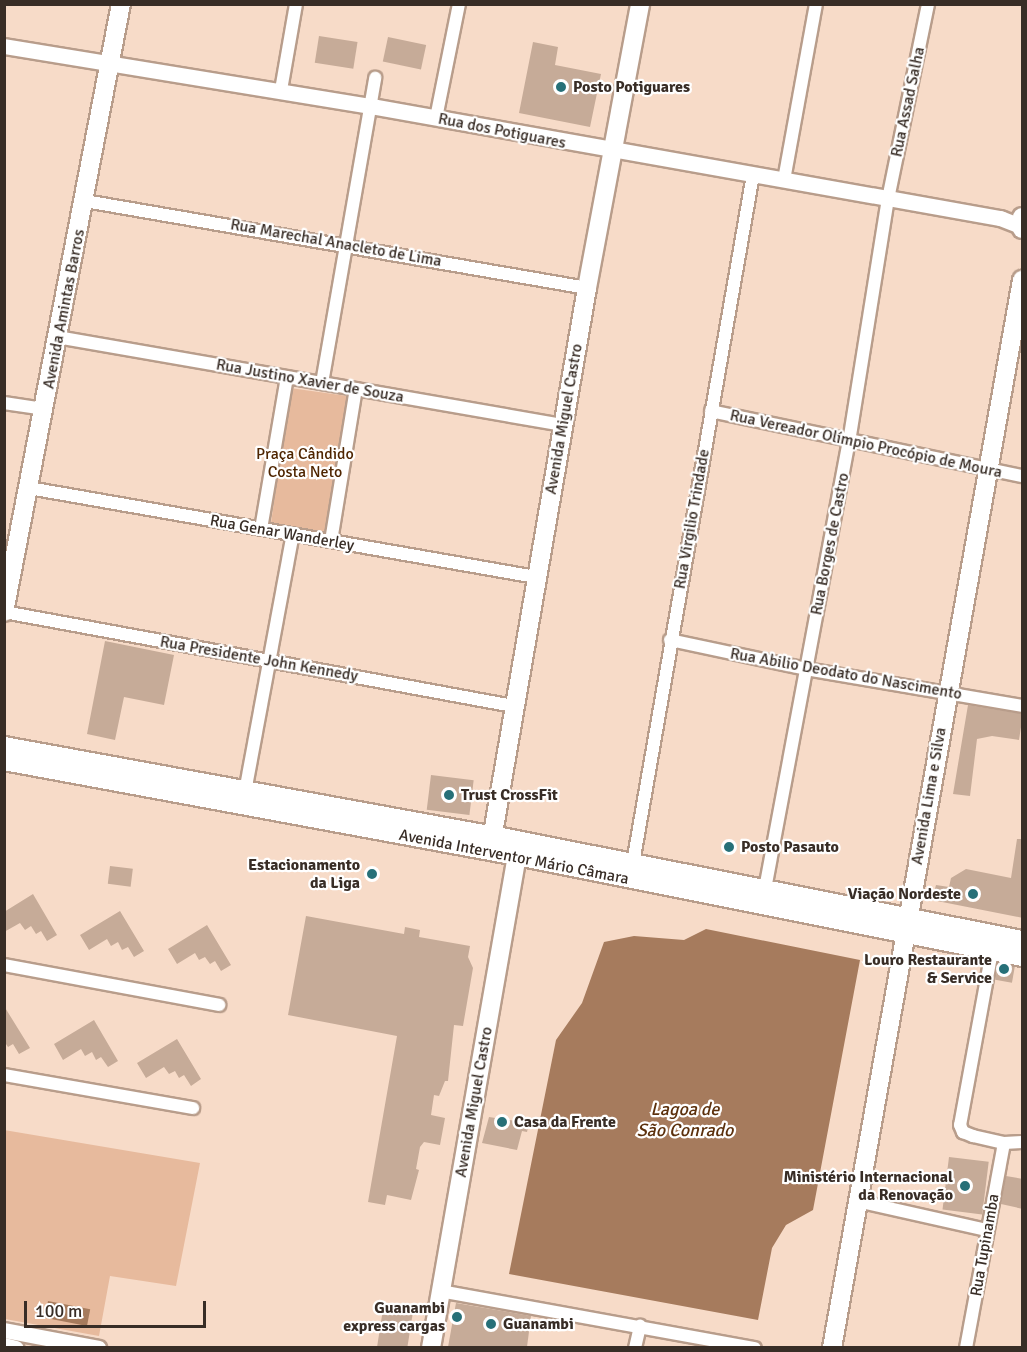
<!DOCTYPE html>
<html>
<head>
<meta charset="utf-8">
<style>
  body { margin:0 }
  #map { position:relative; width:1027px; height:1352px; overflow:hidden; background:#f7dbc8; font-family:Signika,sans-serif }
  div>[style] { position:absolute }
  .green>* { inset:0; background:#e7ba9d; transform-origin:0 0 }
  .water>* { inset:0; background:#a67b5d; transform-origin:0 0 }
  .building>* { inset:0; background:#c6ab98; transform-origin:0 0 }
  .roads { filter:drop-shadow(2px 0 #b89d8b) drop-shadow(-2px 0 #b89d8b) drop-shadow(0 2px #b89d8b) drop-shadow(0 -2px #b89d8b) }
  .minor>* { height:12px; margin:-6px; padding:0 6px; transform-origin:6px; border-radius:6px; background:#fff }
  .tertiary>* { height:15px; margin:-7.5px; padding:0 7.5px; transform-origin:7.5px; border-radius:7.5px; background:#fff }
  .secondary>* { height:18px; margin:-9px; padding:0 9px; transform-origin:9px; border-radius:9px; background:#fff }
  .dots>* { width:16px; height:16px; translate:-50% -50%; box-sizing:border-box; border:3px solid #fff; border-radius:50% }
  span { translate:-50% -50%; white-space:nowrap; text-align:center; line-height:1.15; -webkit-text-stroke:4.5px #fff; paint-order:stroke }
  .poi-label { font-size:16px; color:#382d26; font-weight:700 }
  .left { translate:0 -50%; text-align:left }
  .right { translate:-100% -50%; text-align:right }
  .street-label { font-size:16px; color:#382d26 }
  .park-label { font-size:16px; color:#4f2500 }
  .water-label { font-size:18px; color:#5c300c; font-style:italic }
  .frame { position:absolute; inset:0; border:6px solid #382d26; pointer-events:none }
  .scale { position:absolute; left:24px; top:1301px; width:182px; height:27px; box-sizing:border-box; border:3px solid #382d26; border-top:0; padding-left:8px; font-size:18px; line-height:21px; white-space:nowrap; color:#382d26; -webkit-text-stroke:4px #fff; paint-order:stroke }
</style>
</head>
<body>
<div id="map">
  <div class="green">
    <i style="left:290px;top:388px;width:58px;height:140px;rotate:8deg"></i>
    <i style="clip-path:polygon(4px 1130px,200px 1163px,176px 1286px,110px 1276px,99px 1336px,5px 1319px)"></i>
  </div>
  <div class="water">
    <i style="clip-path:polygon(706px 929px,860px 960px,813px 1210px,786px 1225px,772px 1248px,758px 1320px,509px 1274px,556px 1040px,582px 1003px,604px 942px,634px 936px,684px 940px)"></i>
    <i style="left:48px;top:1301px;width:43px;height:17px;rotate:11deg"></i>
  </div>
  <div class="building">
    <i style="left:319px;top:36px;width:39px;height:27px;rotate:9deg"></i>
    <i style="left:388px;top:37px;width:39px;height:25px;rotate:12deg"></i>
    <i style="clip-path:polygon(533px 42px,558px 47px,555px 65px,601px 74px,590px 127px,519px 113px)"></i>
    <i style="clip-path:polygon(105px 641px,174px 655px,164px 705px,124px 697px,115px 740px,87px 734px)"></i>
    <i style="clip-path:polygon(968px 705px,1023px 714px,1019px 740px,992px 736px,977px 739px,970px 796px,953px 794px)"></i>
    <i style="left:431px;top:775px;width:43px;height:35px;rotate:7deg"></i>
    <i style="clip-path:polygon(1017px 839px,1023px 839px,1023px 918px,932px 900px,936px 885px,949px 887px,951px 878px,966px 869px,1011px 878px)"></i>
    <i style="left:110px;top:866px;width:23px;height:18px;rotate:7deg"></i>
    <i style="clip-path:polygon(33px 894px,57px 935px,47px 941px,41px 931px,36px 934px,31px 926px,25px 930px,20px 923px,4px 932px,4px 912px)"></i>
    <i style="clip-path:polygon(120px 911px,144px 951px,134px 957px,128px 947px,122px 950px,118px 942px,111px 946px,107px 939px,89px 950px,80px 935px)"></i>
    <i style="clip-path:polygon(306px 916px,404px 934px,405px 927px,420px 930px,419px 937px,470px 946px,468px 957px,473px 968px,463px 1026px,454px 1025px,448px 1081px,445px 1081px,439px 1096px,434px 1095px,431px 1115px,445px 1118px,440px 1145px,424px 1142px,420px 1147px,416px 1169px,419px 1170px,411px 1200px,387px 1195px,385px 1205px,368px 1202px,397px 1036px,288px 1015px)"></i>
    <i style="clip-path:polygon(207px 925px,231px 965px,221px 971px,215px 961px,210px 964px,205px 957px,199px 960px,195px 953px,177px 964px,168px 949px)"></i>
    <i style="left:998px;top:964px;width:17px;height:16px;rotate:10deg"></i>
    <i style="clip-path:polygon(4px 1006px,30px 1048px,19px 1054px,13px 1044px,8px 1047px,4px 1041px)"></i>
    <i style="clip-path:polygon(94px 1020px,118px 1061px,108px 1067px,101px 1057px,96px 1060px,92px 1052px,85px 1056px,81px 1049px,63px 1060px,54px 1044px)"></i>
    <i style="clip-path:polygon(177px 1039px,201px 1079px,191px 1086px,184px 1075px,179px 1078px,175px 1071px,169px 1074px,164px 1067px,146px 1078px,137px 1063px)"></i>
    <i style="clip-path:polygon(489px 1117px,529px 1123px,527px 1132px,522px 1131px,517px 1150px,482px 1143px)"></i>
    <i style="left:949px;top:1157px;width:40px;height:53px;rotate:7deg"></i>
    <i style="clip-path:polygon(1006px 1176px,1023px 1179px,1023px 1209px,1001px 1204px)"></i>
    <i style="left:384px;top:1303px;width:30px;height:45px;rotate:9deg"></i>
    <i style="clip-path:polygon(456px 1303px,531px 1316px,527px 1347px,448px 1347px)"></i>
  </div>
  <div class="roads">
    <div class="minor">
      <i style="left:281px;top:90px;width:87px;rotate:-80.1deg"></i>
      <i style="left:436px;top:118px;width:116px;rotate:-78.6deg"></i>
      <i style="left:784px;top:180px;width:179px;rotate:-79.7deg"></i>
      <i style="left:85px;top:201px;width:509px;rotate:9.83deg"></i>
      <i style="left:57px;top:337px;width:514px;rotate:9.87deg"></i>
      <i style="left:322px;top:383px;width:310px;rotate:-80.1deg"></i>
      <i style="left:4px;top:403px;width:40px;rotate:8.5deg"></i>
      <i style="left:711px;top:411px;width:318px;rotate:11.8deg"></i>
      <i style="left:29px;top:488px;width:515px;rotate:9.96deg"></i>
      <i style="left:261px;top:529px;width:154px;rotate:-80.3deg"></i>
      <i style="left:331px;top:541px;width:154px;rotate:-80.7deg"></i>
      <i style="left:4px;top:612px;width:518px;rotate:10.46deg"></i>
      <i style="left:670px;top:640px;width:139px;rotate:12deg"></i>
      <i style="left:806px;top:669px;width:219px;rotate:9.7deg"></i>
      <i style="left:245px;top:792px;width:262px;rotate:-79.5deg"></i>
      <i style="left:633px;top:863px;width:698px;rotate:-80.11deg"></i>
      <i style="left:765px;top:889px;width:455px;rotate:-79.4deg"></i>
      <i style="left:849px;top:442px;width:246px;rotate:-80.9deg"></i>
      <i style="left:888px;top:199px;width:199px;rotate:-78.4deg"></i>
      <i style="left:992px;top:951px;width:177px;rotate:100.4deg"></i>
      <i style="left:960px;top:1125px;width:8px;rotate:67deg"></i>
      <i style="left:963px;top:1132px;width:11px;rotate:22deg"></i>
      <i style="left:973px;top:1136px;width:32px;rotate:13deg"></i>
      <i style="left:1004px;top:1143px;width:18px;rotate:-3deg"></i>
      <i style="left:4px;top:965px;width:219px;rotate:10.5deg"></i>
      <i style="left:4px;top:1075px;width:192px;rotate:9.9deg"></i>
      <i style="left:857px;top:1201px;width:133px;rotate:12.6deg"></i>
      <i style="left:440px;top:1291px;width:320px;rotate:10.3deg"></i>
      <i style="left:635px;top:1348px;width:23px;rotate:-77deg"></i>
      <i style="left:966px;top:1348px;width:208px;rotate:-79.5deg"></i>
    </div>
    <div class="tertiary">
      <i style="left:4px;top:46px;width:372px;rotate:9.3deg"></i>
      <i style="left:371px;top:106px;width:639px;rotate:10.1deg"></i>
      <i style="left:1000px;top:218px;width:22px;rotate:21deg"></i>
      <i style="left:4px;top:1330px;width:96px;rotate:10.8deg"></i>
      <i style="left:4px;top:1345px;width:12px;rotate:14deg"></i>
    </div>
    <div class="secondary">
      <i style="left:1022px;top:217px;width:12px;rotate:90deg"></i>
      <i style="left:4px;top:612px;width:619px;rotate:-79.11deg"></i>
      <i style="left:4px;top:746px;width:495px;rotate:10.4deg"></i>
      <i style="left:491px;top:835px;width:541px;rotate:11.19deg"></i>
      <i style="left:4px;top:761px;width:522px;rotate:10.49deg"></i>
      <i style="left:517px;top:856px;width:515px;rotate:11.31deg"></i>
      <i style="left:491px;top:845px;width:565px;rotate:-80.22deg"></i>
      <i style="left:587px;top:288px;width:289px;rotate:-79.4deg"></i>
      <i style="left:431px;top:1348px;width:499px;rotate:-80.1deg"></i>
      <i style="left:517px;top:856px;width:12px;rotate:-99deg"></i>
      <i style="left:832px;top:1348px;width:1085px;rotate:-79.91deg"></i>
    </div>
  </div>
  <div class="dots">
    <i style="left:561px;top:87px;background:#277078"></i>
    <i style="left:449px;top:795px;background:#277078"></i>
    <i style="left:729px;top:847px;background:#277078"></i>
    <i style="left:372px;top:874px;background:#277078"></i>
    <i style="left:973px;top:894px;background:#277078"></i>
    <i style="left:1004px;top:969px;background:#277078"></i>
    <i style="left:502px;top:1122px;background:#277078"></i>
    <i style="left:965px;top:1186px;background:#277078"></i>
    <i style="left:457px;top:1317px;background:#277078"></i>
    <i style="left:491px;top:1324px;background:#277078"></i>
  </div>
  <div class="poi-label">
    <span class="left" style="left:573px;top:87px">Posto Potiguares</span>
    <span class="left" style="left:461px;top:795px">Trust CrossFit</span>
    <span class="left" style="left:741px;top:847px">Posto Pasauto</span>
    <span class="right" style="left:360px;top:874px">Estacionamento<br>da Liga</span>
    <span class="right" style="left:961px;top:894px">Viação Nordeste</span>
    <span class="right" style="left:992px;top:969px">Louro Restaurante<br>&amp; Service</span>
    <span class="left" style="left:514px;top:1122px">Casa da Frente</span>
    <span class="right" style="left:953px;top:1186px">Ministério Internacional<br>da Renovação</span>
    <span class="right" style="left:445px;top:1317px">Guanambi<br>express cargas</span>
    <span class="left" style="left:503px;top:1324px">Guanambi</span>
  </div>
  <div class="street-label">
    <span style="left:908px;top:102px;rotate:-78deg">Rua Assad Salha</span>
    <span style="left:502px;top:131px;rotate:11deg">Rua dos Potiguares</span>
    <span style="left:336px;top:243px;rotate:10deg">Rua Marechal Anacleto de Lima</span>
    <span style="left:64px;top:309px;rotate:-79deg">Avenida Amintas Barros</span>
    <span style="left:310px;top:381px;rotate:10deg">Rua Justino Xavier de Souza</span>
    <span style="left:564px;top:419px;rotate:-80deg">Avenida Miguel Castro</span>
    <span style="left:866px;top:444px;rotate:12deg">Rua Vereador Olímpio Procópio de Moura</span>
    <span style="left:692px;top:519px;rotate:-80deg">Rua Virgilio Trindade</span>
    <span style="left:282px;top:533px;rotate:10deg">Rua Genar Wanderley</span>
    <span style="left:830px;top:544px;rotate:-79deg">Rua Borges de Castro</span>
    <span style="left:259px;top:659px;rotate:10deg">Rua Presidente John Kennedy</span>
    <span style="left:846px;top:674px;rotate:10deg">Rua Abilio Deodato do Nascimento</span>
    <span style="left:929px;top:796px;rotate:-80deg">Avenida Lima e Silva</span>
    <span style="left:514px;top:857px;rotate:11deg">Avenida Interventor Mário Câmara</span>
    <span style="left:474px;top:1102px;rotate:-80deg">Avenida Miguel Castro</span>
    <span style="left:985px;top:1245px;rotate:-80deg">Rua Tupinamba</span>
  </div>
  <div class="park-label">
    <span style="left:305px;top:463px">Praça Cândido<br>Costa Neto</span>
  </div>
  <div class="water-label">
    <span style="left:685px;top:1120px">Lagoa de<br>São Conrado</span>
  </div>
  <div class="frame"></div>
  <div class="scale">100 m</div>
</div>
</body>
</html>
